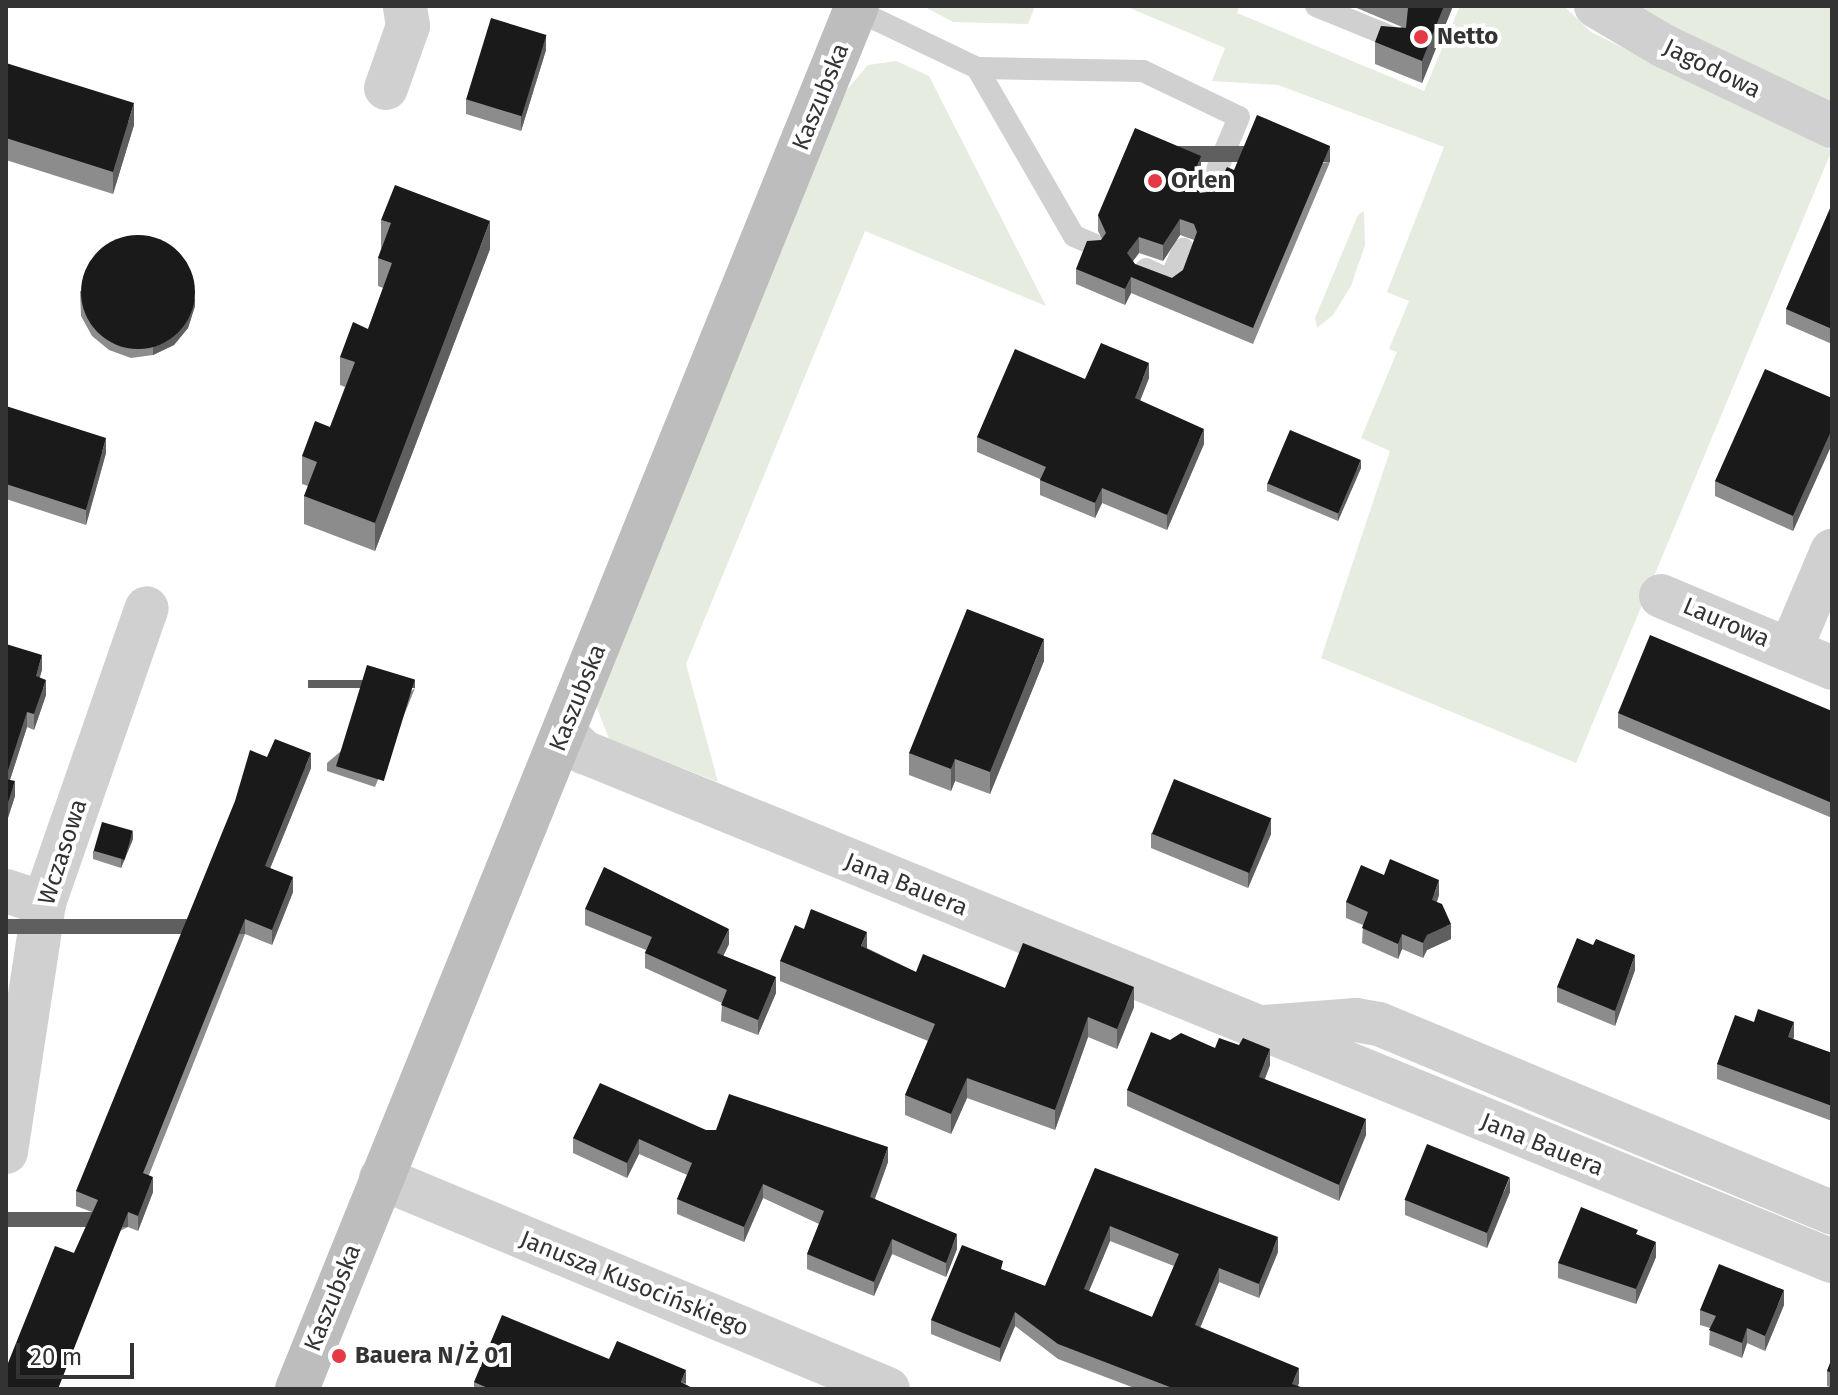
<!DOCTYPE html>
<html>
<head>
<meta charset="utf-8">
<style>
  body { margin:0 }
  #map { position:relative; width:1838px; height:1395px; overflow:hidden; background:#fff; font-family:"Fira Sans",sans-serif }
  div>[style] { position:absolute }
  .green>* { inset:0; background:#e6ecdf }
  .service>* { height:22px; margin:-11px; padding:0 11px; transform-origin:11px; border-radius:11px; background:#d0d0d0 }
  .minor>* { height:44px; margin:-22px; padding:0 22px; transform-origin:22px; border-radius:22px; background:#d0d0d0 }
  .secondary>* { height:44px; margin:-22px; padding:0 22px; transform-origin:22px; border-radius:22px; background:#bdbdbd }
  .wall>* { inset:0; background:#8c8c8c }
  .shaded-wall>* { inset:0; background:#5f5f5f; transform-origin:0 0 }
  .building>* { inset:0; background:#1a1a1a; transform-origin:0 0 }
  .round { border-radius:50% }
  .dots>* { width:22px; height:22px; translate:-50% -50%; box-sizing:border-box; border:4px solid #fff; border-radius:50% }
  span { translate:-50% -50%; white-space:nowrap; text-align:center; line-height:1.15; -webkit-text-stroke:8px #fff; paint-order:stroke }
  .poi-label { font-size:24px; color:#333; font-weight:700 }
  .left { translate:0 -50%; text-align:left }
  .street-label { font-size:24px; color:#333 }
  .frame { position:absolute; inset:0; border:8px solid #333; pointer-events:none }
  .scale { position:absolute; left:16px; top:1343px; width:118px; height:36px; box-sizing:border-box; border:4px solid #333; border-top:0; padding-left:10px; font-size:24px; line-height:28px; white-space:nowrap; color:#333; -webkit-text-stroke:6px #fff; paint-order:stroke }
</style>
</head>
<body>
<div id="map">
  <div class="green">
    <i style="clip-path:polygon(923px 6px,1035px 6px,1028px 24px,953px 22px)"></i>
    <i style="clip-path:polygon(1125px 6px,1239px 6px,1237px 13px,1424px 91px,1460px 6px,1564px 6px,1591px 32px,1832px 150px,1576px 763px,1321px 658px,1390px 451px,1361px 438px,1397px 352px,1389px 349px,1409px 301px,1387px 292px,1444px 147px,1278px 85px,1212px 81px,1225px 48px)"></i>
    <i style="clip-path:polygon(1630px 6px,1832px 6px,1832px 105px)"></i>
    <i style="clip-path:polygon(896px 61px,929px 76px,1046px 306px,865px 231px,686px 664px,718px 782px,609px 739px,596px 705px,844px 93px,868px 65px)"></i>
    <i style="clip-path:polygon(1364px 211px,1365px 245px,1351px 286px,1333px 315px,1317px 328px,1315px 318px,1358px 215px)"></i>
  </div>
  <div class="service">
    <i style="left:1316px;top:6px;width:87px;rotate:22.2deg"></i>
    <i style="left:856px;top:10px;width:134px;rotate:25.6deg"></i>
    <i style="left:977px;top:68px;width:166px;rotate:1deg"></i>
    <i style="left:1143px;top:71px;width:106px;rotate:25.6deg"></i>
    <i style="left:1239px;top:117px;width:86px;rotate:112.7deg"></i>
    <i style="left:977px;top:68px;width:194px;rotate:60deg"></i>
    <i style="left:1074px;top:236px;width:21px;rotate:23deg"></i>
    <i style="left:1146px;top:269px;width:26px;rotate:25deg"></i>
    <i style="left:1170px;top:280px;width:34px;rotate:-67deg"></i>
  </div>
  <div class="minor">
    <i style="left:1596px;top:6px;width:79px;rotate:30.5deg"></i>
    <i style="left:1664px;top:46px;width:186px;rotate:25.5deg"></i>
    <i style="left:386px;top:88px;width:66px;rotate:-70.5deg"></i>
    <i style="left:408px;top:26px;width:20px;rotate:-99deg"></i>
    <i style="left:1661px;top:596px;width:186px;rotate:22.8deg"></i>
    <i style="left:1790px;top:650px;width:108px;rotate:-67deg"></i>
    <i style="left:564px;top:733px;width:28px;rotate:44deg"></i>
    <i style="left:584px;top:752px;width:1348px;rotate:22.19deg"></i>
    <i style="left:6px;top:891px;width:40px;rotate:18deg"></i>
    <i style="left:1264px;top:1027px;width:92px;rotate:-4.4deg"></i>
    <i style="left:1356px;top:1020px;width:23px;rotate:10deg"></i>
    <i style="left:1379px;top:1024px;width:491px;rotate:22.6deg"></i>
    <i style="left:6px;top:1152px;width:252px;rotate:-81.3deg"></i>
    <i style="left:44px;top:903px;width:312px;rotate:-70.8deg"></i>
    <i style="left:381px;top:1178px;width:549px;rotate:22.6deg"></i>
  </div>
  <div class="secondary">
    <i style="left:297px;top:1389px;width:1492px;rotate:-67.96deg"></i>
  </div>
  <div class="wall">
    <i style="clip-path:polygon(1352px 6px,1453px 6px,1422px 83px,1375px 64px,1375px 42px,1402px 27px)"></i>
    <i style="clip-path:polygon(546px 50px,521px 131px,466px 114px,466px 99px)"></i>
    <i style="clip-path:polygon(6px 63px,134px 125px,113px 194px,6px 160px)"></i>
    <i style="clip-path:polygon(evenodd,1330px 162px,1253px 344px,1131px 293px,1125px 305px,1076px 284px,1076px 269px,1102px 239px,1098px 231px,1098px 215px,1201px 172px,1196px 187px,1200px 193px,1215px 191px,1234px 170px,1330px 162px,1180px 235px,1194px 240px,1183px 270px,1172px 278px,1135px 264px,1133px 261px,1139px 253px,1163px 261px,1180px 235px)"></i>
    <i style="clip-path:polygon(1832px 204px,1832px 344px,1786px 324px,1786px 309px)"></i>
    <i style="clip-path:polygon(381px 220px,490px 249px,375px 551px,304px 524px,304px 496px,308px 486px,302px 484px,302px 456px,330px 427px,345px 387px,340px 385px,340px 357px,368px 329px,383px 288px,378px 286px,378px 258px,381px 249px)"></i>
    <i style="clip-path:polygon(80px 291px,195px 306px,188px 328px,174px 345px,153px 355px,131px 358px,109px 350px,92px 336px,81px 316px)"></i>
    <i style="clip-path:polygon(1149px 378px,1140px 401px,1204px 444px,1167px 530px,1102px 503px,1095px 518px,1040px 495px,1040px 479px,977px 452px,977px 437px,1085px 379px)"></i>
    <i style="clip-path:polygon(1832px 398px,1832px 444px,1793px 531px,1715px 496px,1715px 481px)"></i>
    <i style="clip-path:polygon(6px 406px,106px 453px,86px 525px,6px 499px)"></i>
    <i style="clip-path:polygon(1361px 468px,1338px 521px,1267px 491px,1267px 483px)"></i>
    <i style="clip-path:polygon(6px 644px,42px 670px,39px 677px,46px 695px,34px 730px,27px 727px,10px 780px,15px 796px,6px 824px)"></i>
    <i style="clip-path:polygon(1044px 661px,990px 794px,955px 781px,951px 791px,909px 775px,909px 753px)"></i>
    <i style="clip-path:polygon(415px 688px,375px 787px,327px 771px,327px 763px)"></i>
    <i style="clip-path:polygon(1832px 711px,1832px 818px,1618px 728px,1618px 713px)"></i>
    <i style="clip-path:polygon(267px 757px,311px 768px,270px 868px,293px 892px,272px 945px,245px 934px,149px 1175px,153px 1192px,138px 1231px,128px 1227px,74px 1253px,92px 1212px,76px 1206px,76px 1191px)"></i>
    <i style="clip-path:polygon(1151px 833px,1271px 834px,1248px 888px,1151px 848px)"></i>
    <i style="clip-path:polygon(133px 839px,121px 868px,93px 859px,93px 851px)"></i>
    <i style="clip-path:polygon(1384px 875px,1439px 895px,1437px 902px,1451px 939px,1427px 950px,1423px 958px,1402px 949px,1398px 959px,1362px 943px,1363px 925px,1346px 918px,1346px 902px)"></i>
    <i style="clip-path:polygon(585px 909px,729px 944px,723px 956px,776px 993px,758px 1035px,721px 1021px,722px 1003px,645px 968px,645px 953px,646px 950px,585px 925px)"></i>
    <i style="clip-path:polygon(804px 929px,867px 948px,916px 972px,1005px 988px,1134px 1007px,1117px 1049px,1088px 1037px,1055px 1130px,967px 1098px,951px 1134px,905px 1115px,905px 1095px,928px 1041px,780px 981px,780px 961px)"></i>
    <i style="clip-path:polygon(1635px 970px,1615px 1026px,1557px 1002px,1557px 987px)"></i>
    <i style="clip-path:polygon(1754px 1022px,1794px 1037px,1793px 1039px,1832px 1053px,1832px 1121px,1717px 1079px,1717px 1064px)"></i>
    <i style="clip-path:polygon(1170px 1040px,1215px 1048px,1270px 1065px,1265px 1079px,1366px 1135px,1339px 1201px,1127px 1106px,1127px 1090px)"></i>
    <i style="clip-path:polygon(706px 1130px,888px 1162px,875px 1199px,957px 1249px,946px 1277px,892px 1254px,874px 1296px,807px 1269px,807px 1254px,819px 1224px,763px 1198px,744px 1242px,677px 1214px,677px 1199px,687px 1175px,639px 1154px,627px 1178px,573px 1153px,573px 1138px)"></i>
    <i style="clip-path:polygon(evenodd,1095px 1168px,1278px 1252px,1259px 1298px,1219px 1282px,1200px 1328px,1299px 1383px,1298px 1386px,1306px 1389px,1137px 1389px,1058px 1359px,1015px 1326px,1000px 1362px,931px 1334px,931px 1320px,1003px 1270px,1045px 1286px,1095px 1168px,1110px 1241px,1174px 1266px,1152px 1317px,1089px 1291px,1110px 1241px)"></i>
    <i style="clip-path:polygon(1510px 1192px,1487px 1248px,1405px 1215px,1405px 1200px)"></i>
    <i style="clip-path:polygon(1656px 1257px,1636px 1304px,1558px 1278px,1558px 1263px)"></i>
    <i style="clip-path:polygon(1784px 1305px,1765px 1351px,1747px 1343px,1742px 1358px,1709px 1345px,1710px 1328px,1700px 1325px,1700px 1310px)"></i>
    <i style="clip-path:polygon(1832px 1358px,1832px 1388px,1827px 1386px,1827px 1371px)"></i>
    <i style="clip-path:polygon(609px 1359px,686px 1385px,694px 1389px,474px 1389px,474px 1382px)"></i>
  </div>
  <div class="shaded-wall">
    <i style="clip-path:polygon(1444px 6px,1453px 6px,1422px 83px,1422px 61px)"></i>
    <i style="clip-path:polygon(546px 35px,546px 50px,521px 131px,521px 116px)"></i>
    <i style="clip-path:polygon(134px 103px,134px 125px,113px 194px,113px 172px)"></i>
    <i style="left:1330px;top:146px;width:16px;height:198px;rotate:90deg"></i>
    <i style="clip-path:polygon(1201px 156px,1201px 172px,1192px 197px,1192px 181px)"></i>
    <i style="clip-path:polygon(1180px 219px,1180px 235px,1163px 261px,1163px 245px)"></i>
    <i style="clip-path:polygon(490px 221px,490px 249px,375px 551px,375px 523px)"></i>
    <i style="clip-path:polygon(1139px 237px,1139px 253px,1127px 269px,1127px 253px)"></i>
    <i style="clip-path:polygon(1131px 277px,1131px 293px,1125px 305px,1125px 289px)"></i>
    <i style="clip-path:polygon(195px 298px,195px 306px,188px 328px,174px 345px,153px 355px,153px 348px)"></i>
    <i style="clip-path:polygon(1149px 363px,1149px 378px,1135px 413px,1135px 398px)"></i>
    <i style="clip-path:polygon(1204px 429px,1204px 444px,1167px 530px,1167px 515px)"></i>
    <i style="clip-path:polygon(1832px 429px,1832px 444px,1793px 531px,1793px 516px)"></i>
    <i style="clip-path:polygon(106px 438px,106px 453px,86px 525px,86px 510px)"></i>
    <i style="clip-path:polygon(1361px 460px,1361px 468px,1338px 521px,1338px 514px)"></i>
    <i style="clip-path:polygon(1102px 488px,1102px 503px,1095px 518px,1095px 503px)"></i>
    <i style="clip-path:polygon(1044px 639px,1044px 661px,990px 794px,990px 772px)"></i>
    <i style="clip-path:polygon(42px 655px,42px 670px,36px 691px,36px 676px)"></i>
    <i style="clip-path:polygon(46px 680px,46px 695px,34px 730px,34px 714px)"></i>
    <i style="left:415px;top:680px;width:8px;height:107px;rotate:90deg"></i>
    <i style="clip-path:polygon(27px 712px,27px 727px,6px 792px,6px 777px)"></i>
    <i style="clip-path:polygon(311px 753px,311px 768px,265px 881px,265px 866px)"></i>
    <i style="clip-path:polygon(955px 759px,955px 781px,951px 791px,951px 769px)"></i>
    <i style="clip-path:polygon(15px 781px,15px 796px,6px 824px,6px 809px)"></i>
    <i style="clip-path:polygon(1271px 819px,1271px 834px,1248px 888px,1248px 873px)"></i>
    <i style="clip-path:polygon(133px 831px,133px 839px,121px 868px,121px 860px)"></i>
    <i style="clip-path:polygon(293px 877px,293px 892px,272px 945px,272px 930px)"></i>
    <i style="clip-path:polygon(1439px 880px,1439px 895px,1432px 915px,1432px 900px)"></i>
    <i style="left:245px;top:919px;width:15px;height:274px;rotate:90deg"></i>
    <i style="clip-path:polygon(1451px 924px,1451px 939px,1427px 950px,1423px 958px,1423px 943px,1427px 935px)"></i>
    <i style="clip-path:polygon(729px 929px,729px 944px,717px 969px,717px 953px)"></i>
    <i style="clip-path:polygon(867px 932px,867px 952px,861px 946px)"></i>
    <i style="clip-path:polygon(1402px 934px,1402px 949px,1398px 959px,1398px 944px)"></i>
    <i style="clip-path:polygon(1635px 955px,1635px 970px,1615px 1026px,1615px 1011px)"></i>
    <i style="clip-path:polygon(776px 977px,776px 993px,758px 1035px,758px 1020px)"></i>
    <i style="clip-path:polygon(1134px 987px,1134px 1007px,1117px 1049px,1117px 1029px)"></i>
    <i style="clip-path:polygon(1088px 1017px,1088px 1037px,1055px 1130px,1055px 1110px)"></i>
    <i style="clip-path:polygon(1794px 1022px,1794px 1037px,1788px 1052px,1788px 1037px)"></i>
    <i style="clip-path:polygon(1270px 1049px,1270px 1065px,1259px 1093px,1259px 1077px)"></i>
    <i style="clip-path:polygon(967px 1078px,967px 1098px,951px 1134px,951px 1114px)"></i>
    <i style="clip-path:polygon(1366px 1119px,1366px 1135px,1339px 1201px,1339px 1185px)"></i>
    <i style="clip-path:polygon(639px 1139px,639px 1154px,627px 1178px,627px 1163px)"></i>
    <i style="clip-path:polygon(888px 1147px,888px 1162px,870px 1211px,870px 1197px)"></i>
    <i style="clip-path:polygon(153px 1177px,153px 1192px,138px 1231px,138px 1216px)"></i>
    <i style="clip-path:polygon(1510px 1177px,1510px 1192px,1487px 1248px,1487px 1233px)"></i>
    <i style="clip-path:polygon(763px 1184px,763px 1198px,744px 1242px,744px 1227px)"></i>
    <i style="left:128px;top:1212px;width:15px;height:190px;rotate:90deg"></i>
    <i style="clip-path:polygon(1110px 1226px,1110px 1241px,1084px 1303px,1084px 1289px)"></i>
    <i style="clip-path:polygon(957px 1234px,957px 1249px,946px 1277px,946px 1263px)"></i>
    <i style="clip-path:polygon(1278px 1237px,1278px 1252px,1259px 1298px,1259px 1284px)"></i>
    <i style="clip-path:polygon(892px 1239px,892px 1254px,874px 1296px,874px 1282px)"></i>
    <i style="clip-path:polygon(1656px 1242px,1656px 1257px,1636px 1304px,1636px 1289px)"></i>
    <i style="clip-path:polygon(1219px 1268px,1219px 1282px,1195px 1340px,1195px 1325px)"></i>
    <i style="clip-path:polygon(1784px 1290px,1784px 1305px,1765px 1351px,1765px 1336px)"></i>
    <i style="clip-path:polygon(1015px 1312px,1015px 1326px,1000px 1362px,1000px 1348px)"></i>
    <i style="clip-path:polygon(1747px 1328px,1747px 1343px,1742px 1358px,1742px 1343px)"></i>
    <i style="clip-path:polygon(1299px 1368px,1299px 1383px,1296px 1389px,1292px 1384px)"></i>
    <i style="clip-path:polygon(686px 1370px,686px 1384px,681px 1382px)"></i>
  </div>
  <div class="building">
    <i style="clip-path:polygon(1403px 6px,1444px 6px,1422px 61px,1375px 42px,1381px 26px,1406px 28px,1408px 8px)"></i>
    <i style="left:491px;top:18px;width:58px;height:85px;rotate:17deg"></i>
    <i style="clip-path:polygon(6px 63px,134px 103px,113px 172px,6px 138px)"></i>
    <i style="clip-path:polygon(evenodd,1257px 115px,1330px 146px,1253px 328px,1131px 277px,1125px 289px,1076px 269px,1087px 241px,1101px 240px,1106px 233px,1098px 215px,1135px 128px,1201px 156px,1192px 181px,1200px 193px,1215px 191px,1227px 167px,1234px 170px,1257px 115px,1180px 219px,1194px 224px,1197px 232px,1183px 270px,1172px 278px,1135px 264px,1127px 253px,1139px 237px,1163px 245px,1180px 219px)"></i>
    <i style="clip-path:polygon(395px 185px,490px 221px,375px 523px,304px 496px,317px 462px,302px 456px,315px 421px,330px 427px,355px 362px,340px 357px,353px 322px,368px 329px,392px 263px,378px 258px,391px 223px,381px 220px)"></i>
    <i style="clip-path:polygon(1832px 204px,1832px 329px,1786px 309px)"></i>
    <i class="round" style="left:81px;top:235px;width:114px;height:114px"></i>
    <i style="clip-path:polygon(1101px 343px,1149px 363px,1135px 398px,1204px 429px,1167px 515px,1102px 488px,1095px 503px,1040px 480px,1046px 467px,977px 437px,1015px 349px,1085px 379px)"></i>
    <i style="clip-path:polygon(1765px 369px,1832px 398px,1832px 429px,1793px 516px,1715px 481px)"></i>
    <i style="clip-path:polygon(6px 406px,106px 438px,86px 510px,6px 484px)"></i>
    <i style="left:1290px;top:430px;width:77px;height:58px;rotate:23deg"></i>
    <i style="clip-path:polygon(967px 609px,1044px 639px,990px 772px,955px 759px,951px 769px,909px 753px)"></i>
    <i style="clip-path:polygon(1650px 635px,1832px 711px,1832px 803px,1618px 713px)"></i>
    <i style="clip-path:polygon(6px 644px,42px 655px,36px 676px,46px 680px,34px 714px,27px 712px,6px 777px)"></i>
    <i style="left:367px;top:665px;width:50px;height:106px;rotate:17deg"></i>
    <i style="clip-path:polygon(275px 739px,311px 753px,265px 866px,293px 877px,272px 930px,245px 919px,143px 1173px,153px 1177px,138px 1216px,128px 1212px,58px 1389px,6px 1389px,6px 1368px,55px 1246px,74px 1253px,98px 1200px,76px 1191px,235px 801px,250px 750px,267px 757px)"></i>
    <i style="clip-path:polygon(6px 779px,15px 781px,6px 809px)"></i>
    <i style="left:1174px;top:779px;width:105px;height:59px;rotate:22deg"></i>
    <i style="left:102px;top:822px;width:32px;height:30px;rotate:16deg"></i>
    <i style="clip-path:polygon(1390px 859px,1439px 880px,1432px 900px,1442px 904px,1451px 924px,1427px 935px,1423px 943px,1402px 934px,1398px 944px,1362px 928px,1368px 912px,1346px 902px,1361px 865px,1384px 875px)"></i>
    <i style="clip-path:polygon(604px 867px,729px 929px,717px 953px,776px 977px,758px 1020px,721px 1005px,727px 990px,645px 953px,652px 937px,585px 909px)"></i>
    <i style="clip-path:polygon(811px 909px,867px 932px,861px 946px,916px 972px,923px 954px,1005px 988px,1023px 943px,1134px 987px,1117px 1029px,1088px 1017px,1055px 1110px,967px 1078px,951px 1114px,905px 1095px,935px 1024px,780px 961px,795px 925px,804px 929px)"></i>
    <i style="clip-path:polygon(1577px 938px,1593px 945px,1596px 939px,1635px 955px,1615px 1011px,1557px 987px)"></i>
    <i style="clip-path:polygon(1758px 1009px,1794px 1022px,1788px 1037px,1832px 1053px,1832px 1106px,1717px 1064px,1735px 1015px,1754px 1022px)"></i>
    <i style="clip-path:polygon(1151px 1032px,1170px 1040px,1181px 1033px,1215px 1048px,1219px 1038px,1239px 1045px,1243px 1038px,1270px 1049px,1259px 1077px,1366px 1119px,1339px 1185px,1127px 1090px)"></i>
    <i style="clip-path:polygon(600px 1083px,706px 1130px,716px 1130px,729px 1094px,888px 1147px,870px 1197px,957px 1234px,946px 1263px,892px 1239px,874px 1282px,807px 1254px,824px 1211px,763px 1184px,744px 1227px,677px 1199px,692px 1163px,639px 1139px,627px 1163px,573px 1138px)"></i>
    <i style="left:1427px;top:1144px;width:89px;height:60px;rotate:22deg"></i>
    <i style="clip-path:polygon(evenodd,1095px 1168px,1278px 1237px,1259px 1284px,1219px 1268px,1195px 1325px,1299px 1368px,1292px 1384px,1306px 1389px,1175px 1389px,1058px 1344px,1015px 1312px,1000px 1348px,931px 1320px,962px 1245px,1003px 1261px,1001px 1269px,1045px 1286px,1095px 1168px,1110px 1226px,1179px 1254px,1152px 1317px,1084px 1289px,1110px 1226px)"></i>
    <i style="clip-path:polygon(1581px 1207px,1638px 1230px,1636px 1234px,1656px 1242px,1636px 1289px,1558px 1263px)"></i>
    <i style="clip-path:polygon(1719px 1264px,1784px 1290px,1765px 1336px,1747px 1328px,1742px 1343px,1709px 1330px,1716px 1316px,1700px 1310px)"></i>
    <i style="clip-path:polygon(502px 1315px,609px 1359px,617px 1341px,686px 1370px,681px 1382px,694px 1389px,490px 1389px,474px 1382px)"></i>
    <i style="clip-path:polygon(1832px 1358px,1832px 1373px,1827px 1371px)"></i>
  </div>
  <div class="dots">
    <i style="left:1421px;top:37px;background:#e63946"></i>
    <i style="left:1155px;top:181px;background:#e63946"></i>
    <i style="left:339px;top:1356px;background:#e63946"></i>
  </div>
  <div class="poi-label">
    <span class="left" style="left:1437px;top:37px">Netto</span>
    <span class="left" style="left:1171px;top:181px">Orlen</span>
    <span class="left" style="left:355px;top:1356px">Bauera N/Ż 01</span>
  </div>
  <div class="street-label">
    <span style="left:1712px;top:69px;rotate:26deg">Jagodowa</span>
    <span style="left:821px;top:97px;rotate:-68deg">Kaszubska</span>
    <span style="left:1726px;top:623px;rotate:23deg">Laurowa</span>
    <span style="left:578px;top:698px;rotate:-68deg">Kaszubska</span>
    <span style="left:63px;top:852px;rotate:-72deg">Wczasowa</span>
    <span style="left:906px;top:885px;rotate:22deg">Jana Bauera</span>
    <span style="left:1542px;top:1145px;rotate:22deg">Jana Bauera</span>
    <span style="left:634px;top:1284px;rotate:22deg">Janusza Kusocińskiego</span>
    <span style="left:333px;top:1298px;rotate:-68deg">Kaszubska</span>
  </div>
  <div class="frame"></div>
  <div class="scale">20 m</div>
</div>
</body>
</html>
